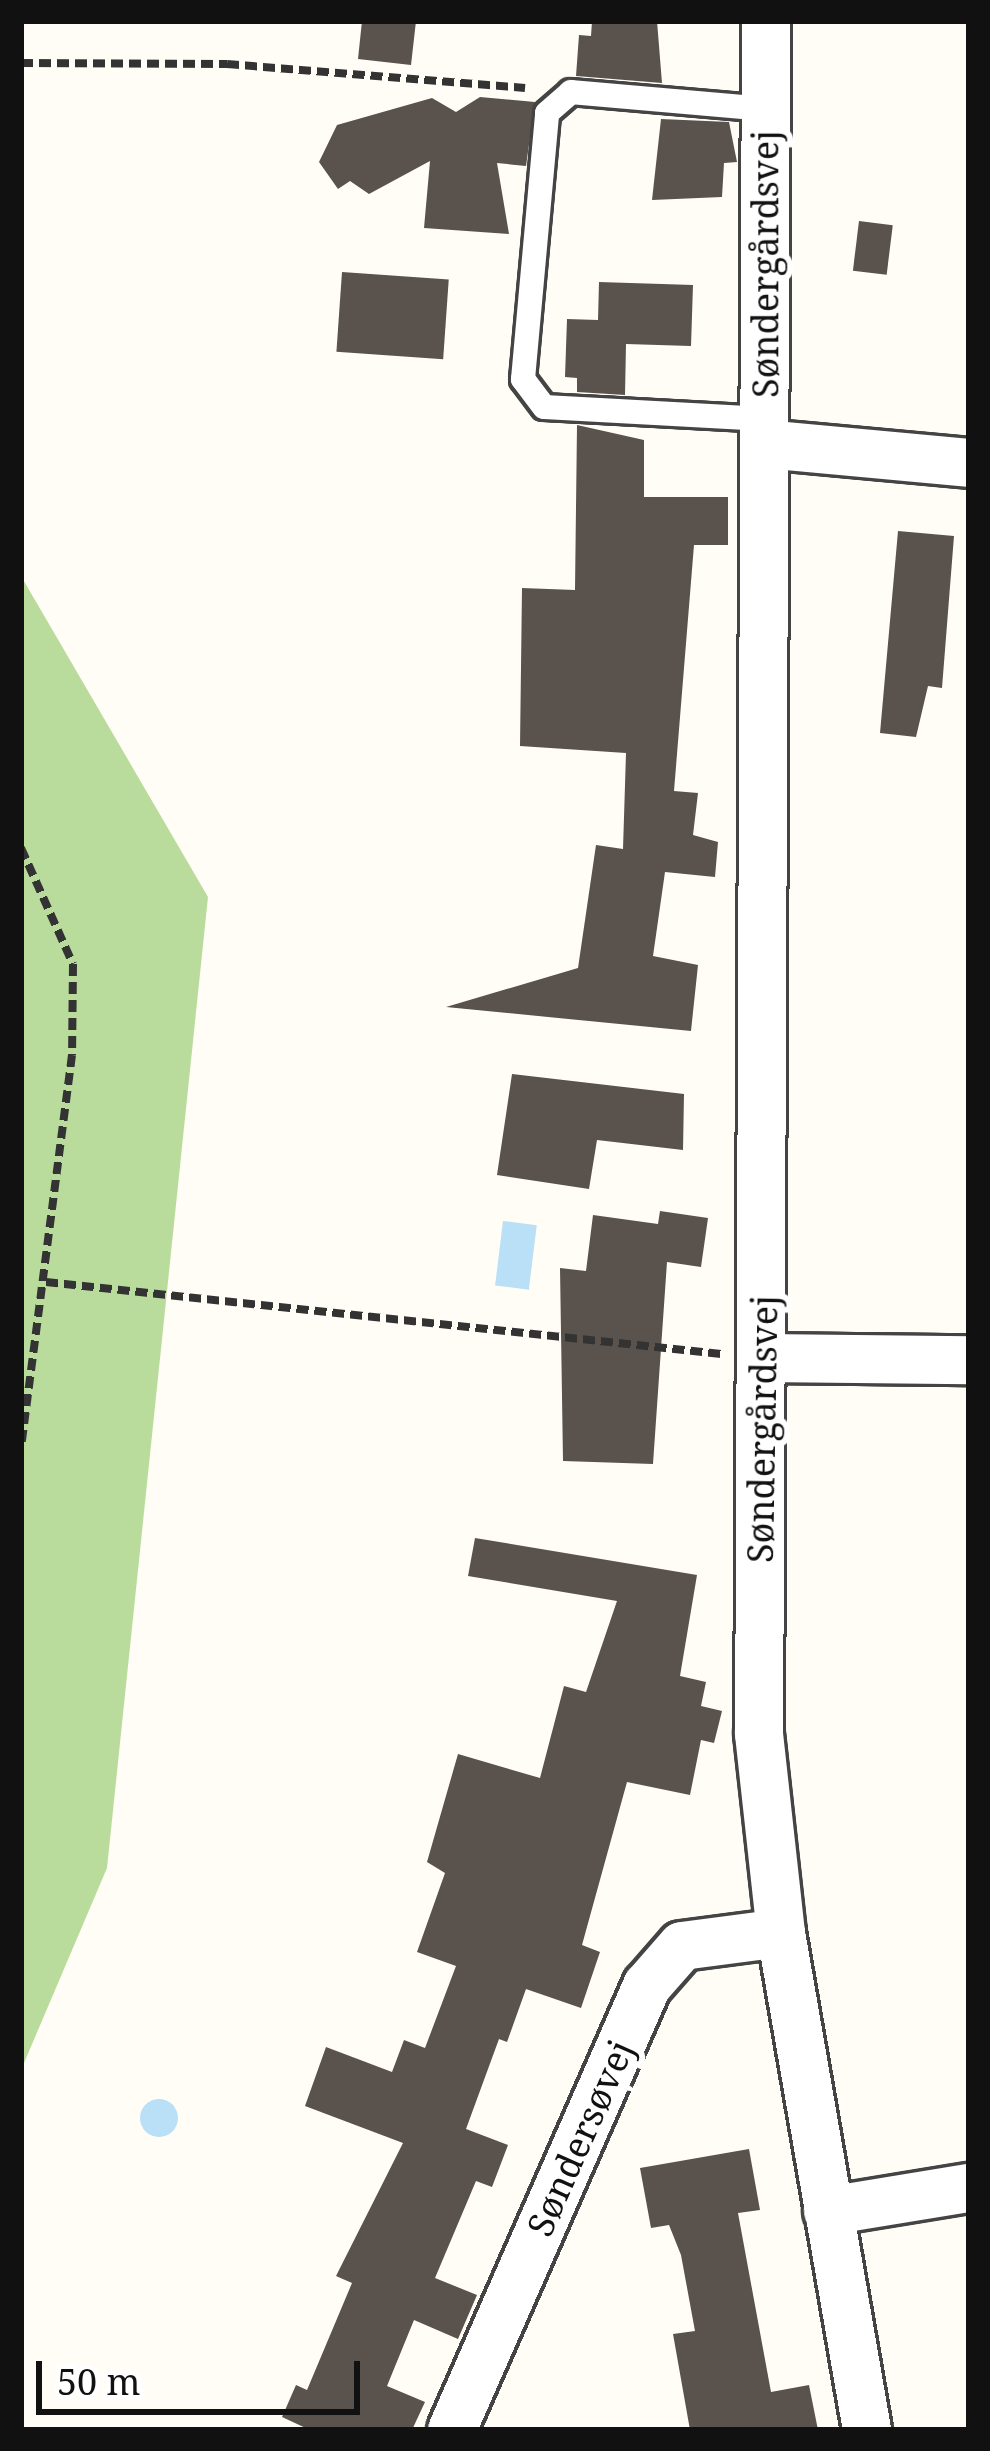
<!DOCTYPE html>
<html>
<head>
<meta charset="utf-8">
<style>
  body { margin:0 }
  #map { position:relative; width:990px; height:2451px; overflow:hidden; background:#fffdf5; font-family:"Noto Serif",serif }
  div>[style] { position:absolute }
  .forest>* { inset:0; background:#b9dc9c }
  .water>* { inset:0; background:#b9e0f7; transform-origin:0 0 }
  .round { border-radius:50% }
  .building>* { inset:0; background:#5a524d; transform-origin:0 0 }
  .path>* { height:8px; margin-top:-4px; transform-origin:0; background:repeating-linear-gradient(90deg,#333 0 12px,transparent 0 18px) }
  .roads { filter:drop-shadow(3px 0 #444) drop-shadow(-3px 0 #444) drop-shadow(0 3px #444) drop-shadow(0 -3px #444) }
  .service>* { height:24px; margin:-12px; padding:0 12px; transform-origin:12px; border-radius:12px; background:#fff }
  .minor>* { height:48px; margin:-24px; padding:0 24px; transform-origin:24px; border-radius:24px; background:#fff }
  span { translate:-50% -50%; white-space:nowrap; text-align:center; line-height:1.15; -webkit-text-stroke:12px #fff; paint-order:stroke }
  .street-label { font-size:36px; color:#111 }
  .frame { position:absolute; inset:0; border:24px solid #111; pointer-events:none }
  .scale { position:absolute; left:36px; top:2361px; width:324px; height:54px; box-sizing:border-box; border:6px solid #111; border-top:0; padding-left:15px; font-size:36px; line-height:42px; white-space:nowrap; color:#111; -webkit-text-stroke:9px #fff; paint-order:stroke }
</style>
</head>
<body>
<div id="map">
  <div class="forest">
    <i style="clip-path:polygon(21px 576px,208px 897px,107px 1868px,21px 2070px)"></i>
  </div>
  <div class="water">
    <i style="left:503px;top:1221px;width:34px;height:65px;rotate:7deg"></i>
    <i class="round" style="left:140px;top:2099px;width:38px;height:38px"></i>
  </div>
  <div class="building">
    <i style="clip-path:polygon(362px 21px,416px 21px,411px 65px,358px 59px)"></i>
    <i style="clip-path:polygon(592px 21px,657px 21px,662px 83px,576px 76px,579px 35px,591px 36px)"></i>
    <i style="clip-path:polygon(480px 97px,535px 102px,526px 166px,497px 163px,509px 234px,424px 228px,430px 161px,369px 194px,350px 181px,338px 189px,319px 162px,337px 125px,432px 98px,456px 112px)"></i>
    <i style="clip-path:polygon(661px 119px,729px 122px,737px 162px,724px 163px,722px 197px,652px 200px)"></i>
    <i style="left:859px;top:221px;width:34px;height:50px;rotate:7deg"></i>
    <i style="left:342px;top:272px;width:107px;height:80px;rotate:4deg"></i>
    <i style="clip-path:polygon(599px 282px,693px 285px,691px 346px,626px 344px,625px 395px,577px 392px,577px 378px,565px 377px,567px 319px,598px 320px)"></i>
    <i style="clip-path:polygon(577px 425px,644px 440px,644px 497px,728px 497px,728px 545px,694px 545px,674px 791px,698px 793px,693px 835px,718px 842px,715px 877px,665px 872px,653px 956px,698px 965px,691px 1031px,446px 1007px,578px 968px,596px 845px,623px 849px,626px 753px,520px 746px,522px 588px,575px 590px)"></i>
    <i style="clip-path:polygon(898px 531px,954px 536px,942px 688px,928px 686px,916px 737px,880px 733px)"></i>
    <i style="clip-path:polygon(512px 1074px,684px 1094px,683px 1150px,597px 1140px,589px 1189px,497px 1175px)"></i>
    <i style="clip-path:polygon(660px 1211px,708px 1218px,701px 1267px,667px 1262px,653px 1464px,563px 1461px,560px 1268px,586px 1271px,593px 1215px,658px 1224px)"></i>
    <i style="clip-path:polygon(475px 1538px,697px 1575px,680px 1676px,706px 1682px,701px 1706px,722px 1711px,714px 1743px,701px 1740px,690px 1795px,627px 1782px,582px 1945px,600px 1952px,581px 2008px,526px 1989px,507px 2042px,499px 2039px,466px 2129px,508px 2145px,492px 2187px,476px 2181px,435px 2278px,477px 2295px,458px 2339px,414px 2320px,387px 2386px,425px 2402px,412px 2430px,310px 2430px,282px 2417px,296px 2385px,307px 2390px,352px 2283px,336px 2276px,403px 2143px,305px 2106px,326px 2047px,392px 2072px,404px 2040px,425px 2048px,456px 1966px,417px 1952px,445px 1873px,427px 1862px,458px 1754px,540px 1778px,564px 1686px,586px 1692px,617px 1601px,468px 1576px)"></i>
    <i style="clip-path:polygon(749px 2149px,760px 2210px,738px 2213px,771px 2392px,809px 2385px,818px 2430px,690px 2430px,673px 2334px,695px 2331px,681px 2255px,669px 2225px,651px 2228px,640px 2168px)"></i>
  </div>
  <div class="path">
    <i style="left:21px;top:63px;width:206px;rotate:0.3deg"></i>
    <i style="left:227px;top:64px;width:299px;rotate:4.6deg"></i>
    <i style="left:21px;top:848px;width:127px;rotate:65.9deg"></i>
    <i style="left:73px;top:964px;width:91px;rotate:90.6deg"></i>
    <i style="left:72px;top:1055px;width:394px;rotate:97.4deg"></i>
    <i style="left:46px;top:1282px;width:679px;rotate:6.09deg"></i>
  </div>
  <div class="roads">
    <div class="service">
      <i style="left:765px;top:419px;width:221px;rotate:-176.9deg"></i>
      <i style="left:544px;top:407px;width:35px;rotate:-127deg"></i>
      <i style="left:523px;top:379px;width:267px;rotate:-84.8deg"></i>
      <i style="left:547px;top:113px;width:32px;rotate:-41deg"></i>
      <i style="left:571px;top:92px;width:195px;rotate:5deg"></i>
    </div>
    <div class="minor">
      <i style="left:766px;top:21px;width:1713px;rotate:90.23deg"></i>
      <i style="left:759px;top:1734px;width:200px;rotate:83.7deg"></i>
      <i style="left:781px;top:1933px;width:504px;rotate:80.18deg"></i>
      <i style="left:765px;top:444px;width:205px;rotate:5.3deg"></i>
      <i style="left:764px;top:1358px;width:205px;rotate:0.6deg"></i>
      <i style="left:828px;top:2211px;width:143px;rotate:-9.3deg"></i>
      <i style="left:452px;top:2430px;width:485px;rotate:-66.3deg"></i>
      <i style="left:647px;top:1986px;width:53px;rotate:-48.8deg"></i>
      <i style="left:682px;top:1946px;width:100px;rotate:-7.5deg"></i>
    </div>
  </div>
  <div class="street-label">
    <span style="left:765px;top:264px;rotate:-90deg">Søndergårdsvej</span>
    <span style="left:762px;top:1429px;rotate:-89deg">Søndergårdsvej</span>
    <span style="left:580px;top:2138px;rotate:-66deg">Søndersøvej</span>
  </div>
  <div class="frame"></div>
  <div class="scale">50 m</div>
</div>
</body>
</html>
